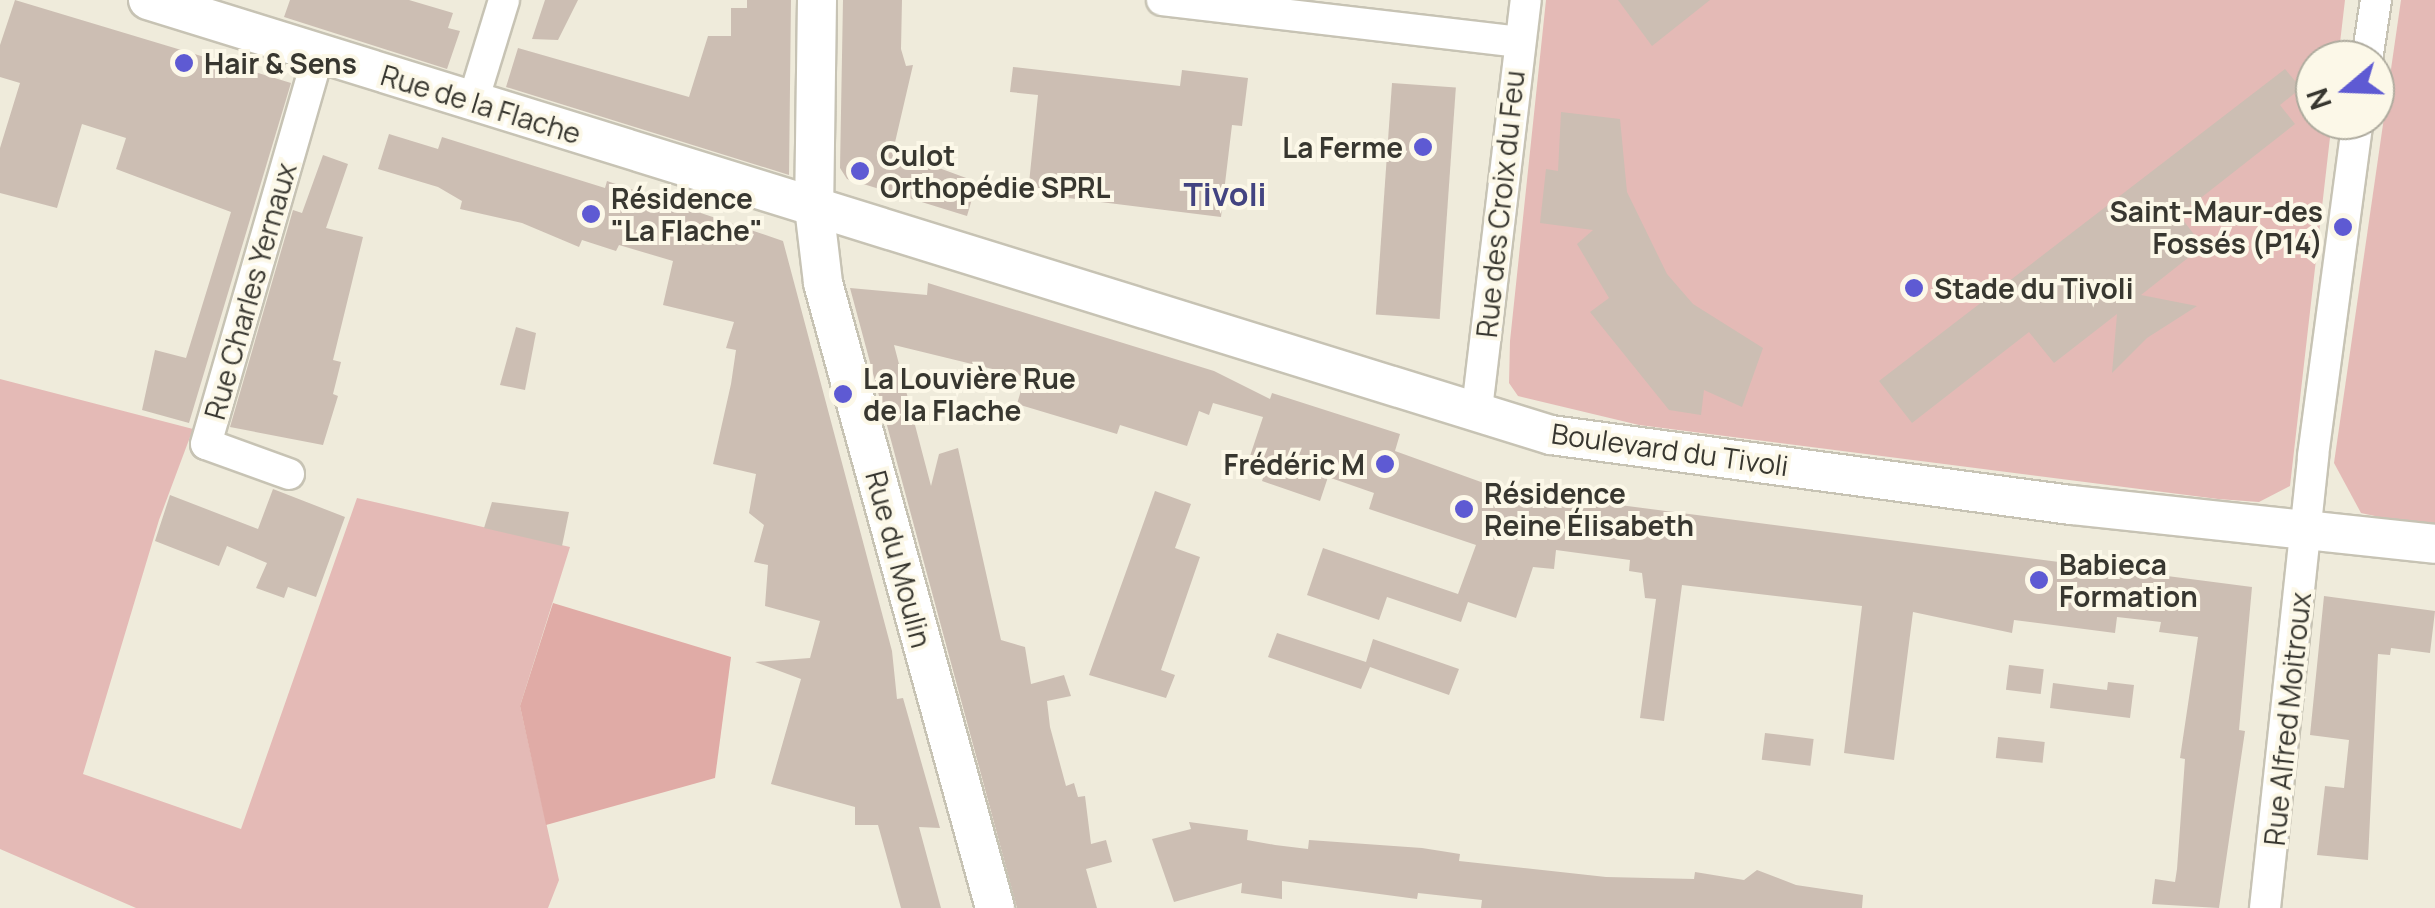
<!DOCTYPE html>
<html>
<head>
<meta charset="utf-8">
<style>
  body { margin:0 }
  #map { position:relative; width:2435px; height:908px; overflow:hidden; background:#efebdb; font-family:Manrope,sans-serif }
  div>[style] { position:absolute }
  .green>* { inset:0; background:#e4bab6 }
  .forest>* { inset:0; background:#e0aba6 }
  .building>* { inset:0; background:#ccbeb3; transform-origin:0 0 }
  .roads { filter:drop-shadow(2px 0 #c7c3b4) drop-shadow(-2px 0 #c7c3b4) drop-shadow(0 2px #c7c3b4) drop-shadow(0 -2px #c7c3b4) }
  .minor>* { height:30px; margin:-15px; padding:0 15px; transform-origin:15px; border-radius:15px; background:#fff }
  .tertiary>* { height:38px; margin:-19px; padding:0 19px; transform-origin:19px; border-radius:19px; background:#fff }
  .dots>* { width:28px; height:28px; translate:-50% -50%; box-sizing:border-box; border:5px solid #fcf8e8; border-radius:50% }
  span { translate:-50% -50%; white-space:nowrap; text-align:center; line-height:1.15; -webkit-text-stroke:8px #fcf8e8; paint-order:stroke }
  .poi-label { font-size:28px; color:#383730; font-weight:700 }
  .left { translate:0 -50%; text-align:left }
  .right { translate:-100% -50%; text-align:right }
  .street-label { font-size:28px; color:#383730 }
  .quarter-label { font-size:32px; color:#434481; font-weight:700 }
  .north { position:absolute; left:2295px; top:40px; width:100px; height:100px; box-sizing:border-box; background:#fcf8e8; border:2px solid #aeab9e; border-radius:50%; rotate:251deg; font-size:28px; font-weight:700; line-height:40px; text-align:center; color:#383730 }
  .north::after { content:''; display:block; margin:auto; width:35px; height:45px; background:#5e5ad3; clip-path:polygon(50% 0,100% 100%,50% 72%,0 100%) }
</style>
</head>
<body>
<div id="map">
  <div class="green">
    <i style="clip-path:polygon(1546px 0,2345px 0,2338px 60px,2315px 60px,2315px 120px,2332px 120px,2290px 486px,2259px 502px,2218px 499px,1639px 425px,1518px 396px,1509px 383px,1510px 341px)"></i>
    <i style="clip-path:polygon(2401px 0,2435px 0,2435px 529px,2361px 513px,2334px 463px)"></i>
    <i style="clip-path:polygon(0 379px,193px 429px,159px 520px,83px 774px,241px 829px,357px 498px,570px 547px,520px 706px,559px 880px,548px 908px,136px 908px,0 849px)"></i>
  </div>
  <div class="forest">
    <i style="clip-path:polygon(553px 603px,731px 657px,715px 778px,546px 825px,520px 706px)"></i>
  </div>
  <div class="building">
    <i style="clip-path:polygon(15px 0,291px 83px,189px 423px,142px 410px,155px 350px,186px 358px,231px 212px,116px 169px,126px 138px,82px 124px,57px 208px,0 193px,0 148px,20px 83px,0 77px,0 45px)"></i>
    <i style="clip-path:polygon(290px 0,409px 0,453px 13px,448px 28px,460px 31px,447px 69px,284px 17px)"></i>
    <i style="clip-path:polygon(545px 0,578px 0,558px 40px,532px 39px)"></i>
    <i style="clip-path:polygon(747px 0,791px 0,789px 175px,506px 87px,518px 48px,689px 97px,708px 36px,731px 36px,731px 8px,747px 8px)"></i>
    <i style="clip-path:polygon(843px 0,902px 0,901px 49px,906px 66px,913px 65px,893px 151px,977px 182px,967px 216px,847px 179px,840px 168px)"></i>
    <i style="clip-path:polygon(1618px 0,1710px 0,1652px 46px)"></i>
    <i style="clip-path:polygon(1013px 67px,1180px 86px,1182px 70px,1248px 78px,1242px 126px,1232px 125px,1221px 217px,1028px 193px,1038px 95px,1010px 92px)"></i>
    <i style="clip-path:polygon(2285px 69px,2301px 88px,2280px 105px,2295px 124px,2179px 215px,2203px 246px,2141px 295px,2197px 306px,2147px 338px,2112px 373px,2117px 314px,2054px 363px,2029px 332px,1912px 423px,1879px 381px)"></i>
    <i style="left:1392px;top:83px;width:64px;height:232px;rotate:4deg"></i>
    <i style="clip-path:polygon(1561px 112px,1620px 119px,1627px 192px,1667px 274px,1693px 304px,1763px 348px,1742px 407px,1704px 390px,1701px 415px,1669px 410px,1590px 312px,1609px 298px,1577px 244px,1593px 230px,1540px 223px,1546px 169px,1558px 171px)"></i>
    <i style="clip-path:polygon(389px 134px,438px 149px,442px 137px,605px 188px,607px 181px,783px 241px,892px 651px,897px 699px,903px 698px,940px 828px,919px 827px,941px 908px,901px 908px,878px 825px,855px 825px,855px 807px,771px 784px,801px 679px,755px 662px,810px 658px,820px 621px,765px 606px,768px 565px,754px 562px,764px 525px,749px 513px,756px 474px,713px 464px,731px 384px,736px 350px,726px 348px,734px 322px,663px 305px,673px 261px,619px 245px,616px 251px,582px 240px,579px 247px,522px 223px,460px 209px,462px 201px,438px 187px,378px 169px)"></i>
    <i style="clip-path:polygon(323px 155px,348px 164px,326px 228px,363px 237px,333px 360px,341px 362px,333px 394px,338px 396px,323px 445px,230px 427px,293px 210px,302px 213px)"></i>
    <i style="clip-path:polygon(928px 283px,1214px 371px,1270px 399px,1272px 393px,1400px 434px,1395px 451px,1506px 491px,1505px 496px,1581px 500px,2252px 587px,2239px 730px,2245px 731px,2219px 908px,2152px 904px,2155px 879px,2175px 882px,2177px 869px,2185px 759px,2180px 758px,2198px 637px,2159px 632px,2161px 622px,2117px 617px,2115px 633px,2014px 620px,2012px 633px,1913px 612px,1894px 760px,1844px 753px,1862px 606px,1682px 585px,1664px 721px,1640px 718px,1656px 599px,1645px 598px,1642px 573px,1629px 571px,1630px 560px,1556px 550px,1554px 569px,1533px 567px,1516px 618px,1468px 602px,1461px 622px,1387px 597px,1379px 620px,1307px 595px,1323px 548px,1458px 594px,1476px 545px,1369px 509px,1374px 493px,1328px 477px,1320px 501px,1262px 481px,1264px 475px,1246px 468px,1263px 417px,1213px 403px,1209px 415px,1199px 411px,1187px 446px,1120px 425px,1117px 434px,1017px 404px,1025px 377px,894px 345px,931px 486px,939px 454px,958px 448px,1001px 640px,1025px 647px,1031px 684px,1064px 675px,1071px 696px,1047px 701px,1050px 727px,1066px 786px,1074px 783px,1078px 797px,1085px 796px,1091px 844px,1106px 840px,1112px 862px,1086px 869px,1097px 908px,1017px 908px,850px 288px,927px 295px)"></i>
    <i style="clip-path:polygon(516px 327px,536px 333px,525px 390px,500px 385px)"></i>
    <i style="clip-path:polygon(273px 489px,345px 517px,316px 597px,288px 587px,284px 598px,256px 588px,267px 563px,227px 546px,219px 566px,155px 541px,170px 495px,258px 529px)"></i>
    <i style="clip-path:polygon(1155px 491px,1191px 504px,1175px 548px,1200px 557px,1161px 670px,1175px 675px,1166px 698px,1089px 675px)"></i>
    <i style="clip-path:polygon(492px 502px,569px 512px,562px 546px,484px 528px)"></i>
    <i style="clip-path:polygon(2324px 596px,2435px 611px,2430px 653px,2391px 648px,2390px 655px,2378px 654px,2368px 860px,2317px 855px,2325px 786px,2344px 788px,2349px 740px,2310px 735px)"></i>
    <i style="clip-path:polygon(1277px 633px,1366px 662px,1373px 639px,1459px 669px,1449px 695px,1370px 667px,1361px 689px,1268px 657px)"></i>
    <i style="left:2009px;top:665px;width:35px;height:25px;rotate:7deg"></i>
    <i style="clip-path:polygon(2108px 682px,2134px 685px,2130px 718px,2050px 708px,2053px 683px,2107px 690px)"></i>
    <i style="left:1765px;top:733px;width:49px;height:27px;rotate:7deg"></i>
    <i style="left:1998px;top:737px;width:47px;height:21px;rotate:6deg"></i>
    <i style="clip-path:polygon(1189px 822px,1248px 830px,1247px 840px,1275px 845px,1308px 849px,1309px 840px,1422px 848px,1460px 854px,1459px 861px,1606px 877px,1694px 879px,1695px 872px,1744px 880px,1757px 870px,1796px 885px,1863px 895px,1862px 908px,1481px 908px,1482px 900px,1418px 893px,1417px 899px,1282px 881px,1282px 899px,1241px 893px,1242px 883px,1174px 902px,1152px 839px,1191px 829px)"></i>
  </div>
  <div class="roads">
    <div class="minor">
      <i style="left:1162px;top:0;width:358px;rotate:6.7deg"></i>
      <i style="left:2367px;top:60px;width:61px;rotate:-81.5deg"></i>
      <i style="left:473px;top:101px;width:106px;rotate:-72.9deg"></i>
      <i style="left:1477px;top:409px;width:412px;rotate:-83.2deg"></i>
      <i style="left:289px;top:474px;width:88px;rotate:-160.1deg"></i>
      <i style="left:206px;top:444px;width:407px;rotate:-73.9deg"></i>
      <i style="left:2265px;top:908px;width:455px;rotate:-83.9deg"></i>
      <i style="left:2313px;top:456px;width:339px;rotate:-82.4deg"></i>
    </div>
    <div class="tertiary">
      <i style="left:148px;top:0;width:1469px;rotate:17.23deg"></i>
      <i style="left:1551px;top:435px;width:525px;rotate:7.67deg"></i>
      <i style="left:2071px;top:505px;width:366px;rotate:6.1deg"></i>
      <i style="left:817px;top:0;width:207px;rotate:90.8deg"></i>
      <i style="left:814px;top:207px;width:77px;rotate:83.2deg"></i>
      <i style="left:823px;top:283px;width:648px;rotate:74.61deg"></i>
    </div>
  </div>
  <div class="dots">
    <i style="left:184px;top:63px;background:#5e5ad3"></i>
    <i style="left:1423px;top:147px;background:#5e5ad3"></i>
    <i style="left:860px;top:171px;background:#5e5ad3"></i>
    <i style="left:591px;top:214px;background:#5e5ad3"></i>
    <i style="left:2343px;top:227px;background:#5e5ad3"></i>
    <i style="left:1914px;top:288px;background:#5e5ad3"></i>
    <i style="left:843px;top:394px;background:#5e5ad3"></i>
    <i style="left:1385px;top:464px;background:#5e5ad3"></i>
    <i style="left:1464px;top:509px;background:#5e5ad3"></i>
    <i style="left:2039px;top:580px;background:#5e5ad3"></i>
  </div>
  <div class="poi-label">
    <span class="left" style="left:204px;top:63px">Hair &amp; Sens</span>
    <span class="right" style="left:1403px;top:147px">La Ferme</span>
    <span class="left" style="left:880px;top:171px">Culot<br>Orthopédie SPRL</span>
    <span class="left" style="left:611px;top:214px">Résidence<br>"La Flache"</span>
    <span class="right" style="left:2323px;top:227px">Saint-Maur-des<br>Fossés (P14)</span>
    <span class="left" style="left:1934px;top:288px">Stade du Tivoli</span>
    <span class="left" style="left:863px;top:394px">La Louvière Rue<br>de la Flache</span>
    <span class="right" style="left:1365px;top:464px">Frédéric M</span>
    <span class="left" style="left:1484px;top:509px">Résidence<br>Reine Élisabeth</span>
    <span class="left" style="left:2059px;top:580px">Babieca<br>Formation</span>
  </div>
  <div class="street-label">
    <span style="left:481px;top:104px;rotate:17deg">Rue de la Flache</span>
    <span style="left:1500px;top:204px;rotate:-84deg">Rue des Croix du Feu</span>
    <span style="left:250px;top:291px;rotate:-74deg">Rue Charles Yernaux</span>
    <span style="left:1670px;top:449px;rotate:8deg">Boulevard du Tivoli</span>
    <span style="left:899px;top:559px;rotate:75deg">Rue du Moulin</span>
    <span style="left:2287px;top:719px;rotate:-84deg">Rue Alfred Moitroux</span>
  </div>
  <div class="quarter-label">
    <span style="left:1225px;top:194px">Tivoli</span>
  </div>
  <div class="north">N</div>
</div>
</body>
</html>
